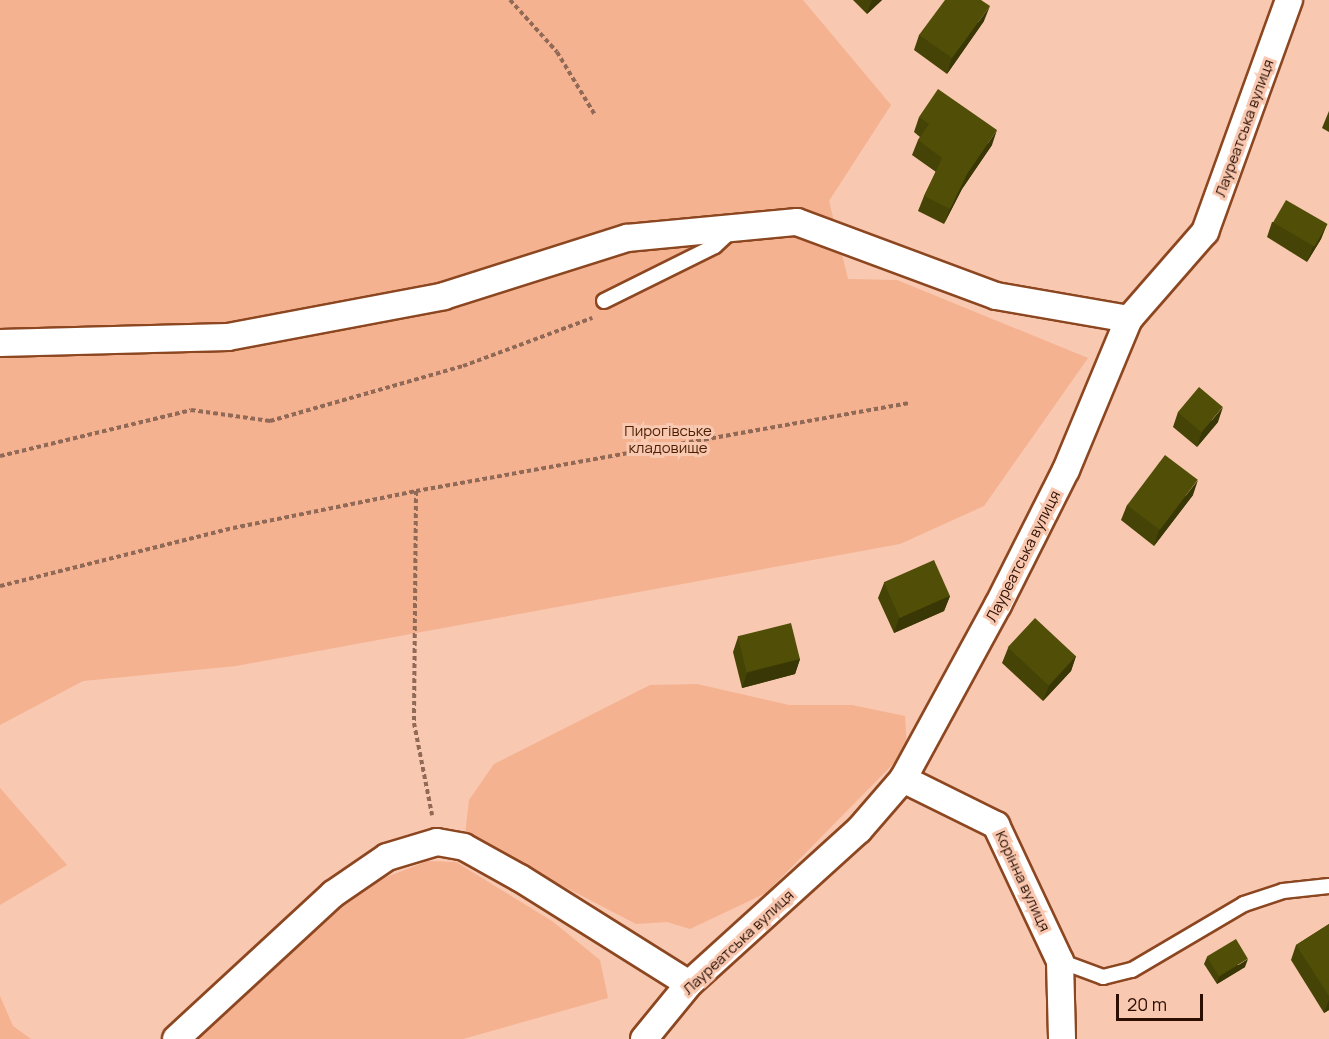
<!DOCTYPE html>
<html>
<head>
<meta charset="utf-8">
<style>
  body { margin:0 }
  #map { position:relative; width:1329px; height:1039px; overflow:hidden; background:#f8c8b1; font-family:Manrope,sans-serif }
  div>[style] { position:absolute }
  .green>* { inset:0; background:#f4b291 }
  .path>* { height:4px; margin-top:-2px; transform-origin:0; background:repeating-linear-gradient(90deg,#906957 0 4.5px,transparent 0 7.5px) }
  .roads { filter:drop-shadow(2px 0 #8c4721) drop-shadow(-2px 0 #8c4721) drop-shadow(0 2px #8c4721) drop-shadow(0 -2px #8c4721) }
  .service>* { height:14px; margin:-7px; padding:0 7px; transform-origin:7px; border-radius:7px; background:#fff }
  .minor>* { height:26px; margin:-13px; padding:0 13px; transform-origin:13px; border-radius:13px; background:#fff }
  .wall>* { inset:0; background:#454306 }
  .shaded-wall>* { inset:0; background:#383705 }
  .building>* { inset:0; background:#504e07; transform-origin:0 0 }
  span { translate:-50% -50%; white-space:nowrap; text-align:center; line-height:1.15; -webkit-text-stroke:6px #f8c8b1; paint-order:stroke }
  .street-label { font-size:15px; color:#2c0f02 }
  .park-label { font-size:15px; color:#4b1e02 }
  .scale { position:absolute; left:1116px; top:994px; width:87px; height:27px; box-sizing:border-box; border:3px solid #2c0f02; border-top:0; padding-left:8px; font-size:18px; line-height:21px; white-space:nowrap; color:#2c0f02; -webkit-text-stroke:4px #f8c8b1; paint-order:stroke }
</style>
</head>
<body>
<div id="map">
  <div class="green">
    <i style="clip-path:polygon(0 0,803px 0,891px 105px,829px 201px,848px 279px,897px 280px,1088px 358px,984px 506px,900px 544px,236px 666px,83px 681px,0 725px)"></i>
    <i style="clip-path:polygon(697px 684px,789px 705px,852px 705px,905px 716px,907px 750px,766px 893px,690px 929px,667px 922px,636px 924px,465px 835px,469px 800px,494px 764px,650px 685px)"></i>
    <i style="clip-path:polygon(0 788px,67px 865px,0 905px)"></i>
    <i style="clip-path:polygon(428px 861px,456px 862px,552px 921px,600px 960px,608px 998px,463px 1039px,194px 1039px,368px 884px)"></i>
    <i style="clip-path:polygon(0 996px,13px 1026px,31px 1039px,0 1039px)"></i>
  </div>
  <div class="path">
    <i style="left:510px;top:0;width:70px;rotate:47.9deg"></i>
    <i style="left:557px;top:52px;width:74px;rotate:58.9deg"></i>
    <i style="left:0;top:456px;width:196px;rotate:-13.5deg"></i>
    <i style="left:191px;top:410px;width:80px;rotate:7.9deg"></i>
    <i style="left:270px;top:421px;width:201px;rotate:-15.9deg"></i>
    <i style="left:463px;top:366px;width:138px;rotate:-20.4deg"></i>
    <i style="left:416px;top:491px;width:232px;rotate:90.5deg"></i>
    <i style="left:414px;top:723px;width:94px;rotate:78.9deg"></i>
    <i style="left:0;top:586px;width:240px;rotate:-14deg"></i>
    <i style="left:233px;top:528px;width:187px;rotate:-11.4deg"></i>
    <i style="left:416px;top:491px;width:501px;rotate:-10.12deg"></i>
  </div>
  <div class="roads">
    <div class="service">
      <i style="left:604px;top:301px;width:124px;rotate:-26.4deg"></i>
      <i style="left:715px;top:246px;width:22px;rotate:-43deg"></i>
      <i style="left:1060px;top:961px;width:46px;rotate:20.4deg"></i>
      <i style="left:1103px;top:977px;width:30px;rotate:-14deg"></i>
      <i style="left:1132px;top:970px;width:130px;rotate:-30.5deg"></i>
      <i style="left:1244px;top:904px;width:41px;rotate:-18.4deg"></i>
      <i style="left:1283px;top:891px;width:46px;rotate:-6.2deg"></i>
    </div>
    <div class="minor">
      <i style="left:0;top:343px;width:228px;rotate:-1.5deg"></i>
      <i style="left:228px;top:337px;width:220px;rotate:-10.7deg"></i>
      <i style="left:444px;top:296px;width:192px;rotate:-17.6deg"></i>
      <i style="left:627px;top:238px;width:171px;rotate:-5.4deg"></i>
      <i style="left:797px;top:222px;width:212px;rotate:20.4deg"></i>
      <i style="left:996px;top:296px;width:135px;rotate:9.8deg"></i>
      <i style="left:903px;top:779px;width:104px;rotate:26.3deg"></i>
      <i style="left:996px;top:825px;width:150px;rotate:64.8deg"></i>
      <i style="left:1060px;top:961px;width:78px;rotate:88.5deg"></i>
      <i style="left:176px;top:1039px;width:214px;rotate:-42.7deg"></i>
      <i style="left:333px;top:894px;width:65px;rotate:-34.4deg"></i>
      <i style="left:387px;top:857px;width:52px;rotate:-16.7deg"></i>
      <i style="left:437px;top:842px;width:27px;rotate:10deg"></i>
      <i style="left:464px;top:847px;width:64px;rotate:29deg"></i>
      <i style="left:520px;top:878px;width:199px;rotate:32.1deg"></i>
      <i style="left:644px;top:1039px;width:71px;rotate:-50.7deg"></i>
      <i style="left:689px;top:984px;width:229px;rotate:-42.2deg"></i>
      <i style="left:859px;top:830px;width:67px;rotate:-49.2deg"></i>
      <i style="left:903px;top:779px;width:198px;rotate:-61.4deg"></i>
      <i style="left:998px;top:605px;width:151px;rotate:-63.3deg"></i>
      <i style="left:1066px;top:470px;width:164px;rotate:-67.4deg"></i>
      <i style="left:1129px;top:319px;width:116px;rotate:-48.9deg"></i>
      <i style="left:1205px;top:232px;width:247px;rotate:-70.1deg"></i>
    </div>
  </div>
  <div class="wall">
    <i style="clip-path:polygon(853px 0,882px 0,867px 14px)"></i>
    <i style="clip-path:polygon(984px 21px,947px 74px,914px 50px,919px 35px)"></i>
    <i style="clip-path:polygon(1329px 111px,1329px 132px,1322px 128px)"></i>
    <i style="clip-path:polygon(919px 117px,992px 145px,962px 189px,944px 224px,918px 211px,924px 196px,936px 172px,912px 155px,918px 140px,920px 137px,914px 132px)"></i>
    <i style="clip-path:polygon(1272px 222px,1327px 224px,1321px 239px,1307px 262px,1267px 237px)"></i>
    <i style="clip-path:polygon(1178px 412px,1218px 422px,1197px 447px,1173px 427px)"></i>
    <i style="clip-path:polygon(1193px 495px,1154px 546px,1121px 520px,1127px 505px)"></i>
    <i style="clip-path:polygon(884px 583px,950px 596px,944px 611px,894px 633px,878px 598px)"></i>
    <i style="clip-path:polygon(738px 637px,800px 659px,795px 674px,742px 688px,733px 652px)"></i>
    <i style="clip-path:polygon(1008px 648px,1076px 656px,1071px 671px,1043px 701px,1002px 663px)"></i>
    <i style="clip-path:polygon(1329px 924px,1329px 1010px,1324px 1013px,1291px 960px,1296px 945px)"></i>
    <i style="clip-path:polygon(1207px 957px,1245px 967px,1217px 984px,1204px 964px)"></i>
  </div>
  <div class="shaded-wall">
    <i style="clip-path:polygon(872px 0,882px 0,867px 14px)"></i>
    <i style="clip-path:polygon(990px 6px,984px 21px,947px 74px,952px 58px)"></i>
    <i style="clip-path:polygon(997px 130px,992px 145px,962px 189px,944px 224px,950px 209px,967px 174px)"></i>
    <i style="clip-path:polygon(1327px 224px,1321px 239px,1307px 262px,1313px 247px)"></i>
    <i style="clip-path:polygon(1223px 407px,1218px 422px,1197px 447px,1202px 432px)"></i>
    <i style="clip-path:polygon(1198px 480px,1193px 495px,1154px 546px,1159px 530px)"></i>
    <i style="clip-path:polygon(950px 596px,944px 611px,894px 633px,899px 618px)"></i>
    <i style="clip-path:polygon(1076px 656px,1071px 671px,1043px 701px,1049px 686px)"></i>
    <i style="clip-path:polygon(800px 659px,795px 674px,742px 688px,747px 673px)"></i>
    <i style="clip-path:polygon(1248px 959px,1245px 967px,1217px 984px,1219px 977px)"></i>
    <i style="clip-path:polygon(1329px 1000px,1329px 1010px,1324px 1013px)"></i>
  </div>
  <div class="building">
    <i style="clip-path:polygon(945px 0,981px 0,990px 6px,952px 58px,919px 35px)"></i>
    <i style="clip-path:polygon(938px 89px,997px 130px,967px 174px,950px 209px,924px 196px,942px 158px,918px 140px,929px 124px,919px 117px)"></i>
    <i style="left:1286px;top:200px;width:48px;height:26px;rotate:30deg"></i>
    <i style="left:1199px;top:387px;width:31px;height:33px;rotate:40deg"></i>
    <i style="left:1165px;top:455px;width:41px;height:63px;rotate:37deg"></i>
    <i style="left:934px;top:560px;width:39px;height:55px;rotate:66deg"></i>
    <i style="left:1035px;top:618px;width:56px;height:40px;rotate:43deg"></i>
    <i style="left:791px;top:623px;width:37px;height:55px;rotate:76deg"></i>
    <i style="clip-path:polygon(1329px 924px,1329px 996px,1296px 945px)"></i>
    <i style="left:1236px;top:939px;width:23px;height:34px;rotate:59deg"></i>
  </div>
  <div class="street-label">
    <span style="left:1244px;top:128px;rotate:-70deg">Лауреатська вулиця</span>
    <span style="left:1023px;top:556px;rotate:-63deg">Лауреатська вулиця</span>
    <span style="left:1023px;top:881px;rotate:65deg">Корінна вулиця</span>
    <span style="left:738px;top:942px;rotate:-43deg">Лауреатська вулиця</span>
  </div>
  <div class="park-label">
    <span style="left:668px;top:439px">Пирогівське<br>кладовище</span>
  </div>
  <div class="scale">20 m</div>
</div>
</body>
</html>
